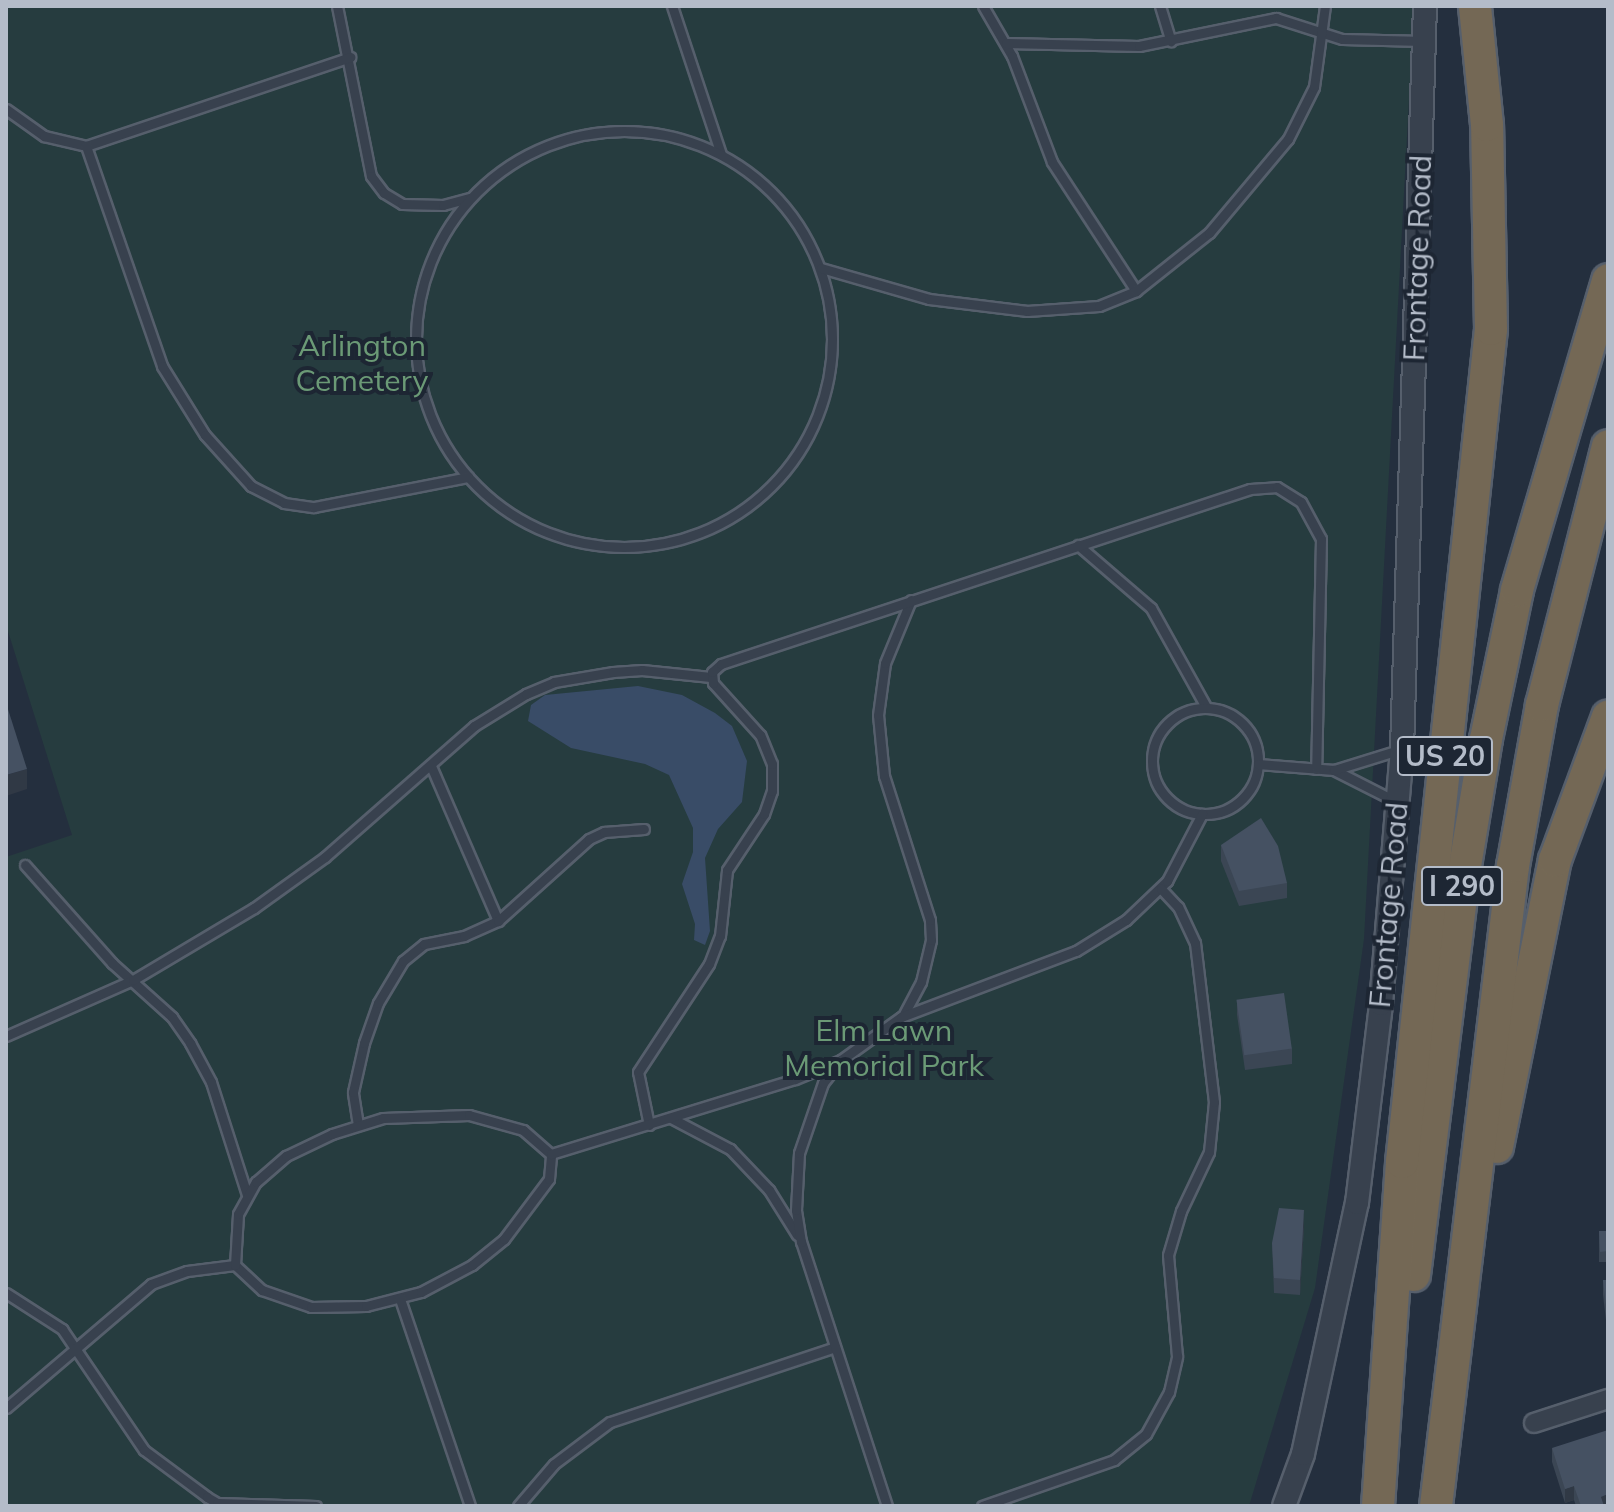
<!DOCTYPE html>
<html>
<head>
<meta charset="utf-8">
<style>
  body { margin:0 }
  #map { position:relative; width:1614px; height:1512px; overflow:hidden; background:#242f3e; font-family:Mulish,sans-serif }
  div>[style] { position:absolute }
  .green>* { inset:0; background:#263c3f }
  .water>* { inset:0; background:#394c67 }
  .roads { filter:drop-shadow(2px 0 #565f6c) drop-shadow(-2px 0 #565f6c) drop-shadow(0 2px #565f6c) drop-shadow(0 -2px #565f6c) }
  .service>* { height:9px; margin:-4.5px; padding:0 4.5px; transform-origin:4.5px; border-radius:4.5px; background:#38414e }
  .service>.ring { margin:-4.5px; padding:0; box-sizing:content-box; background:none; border:9px solid #38414e; border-radius:50% }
  .minor>* { height:18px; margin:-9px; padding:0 9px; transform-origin:9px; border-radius:9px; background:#38414e }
  .tertiary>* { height:22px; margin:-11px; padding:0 11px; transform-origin:11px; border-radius:11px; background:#38414e }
  .motorway>* { height:32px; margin:-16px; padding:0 16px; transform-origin:16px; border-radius:16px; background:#746855 }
  .wall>* { inset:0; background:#3b4654; transform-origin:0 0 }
  .shaded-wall>* { inset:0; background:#303945 }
  .building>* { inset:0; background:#455162; transform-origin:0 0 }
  span { translate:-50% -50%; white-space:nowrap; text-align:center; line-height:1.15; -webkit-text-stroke:8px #1d2633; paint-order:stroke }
  .shield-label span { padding:2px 6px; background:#1d2633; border:2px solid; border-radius:6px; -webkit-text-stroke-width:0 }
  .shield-label { font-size:28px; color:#b4bcc9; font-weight:700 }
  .street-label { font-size:30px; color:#b4bcc9 }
  .park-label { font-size:30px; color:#6b9a76 }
  .frame { position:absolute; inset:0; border:8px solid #b4bcc9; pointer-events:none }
</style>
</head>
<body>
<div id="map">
  <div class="green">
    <i style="clip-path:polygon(6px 6px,1414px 6px,1364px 939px,1315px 1288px,1249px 1506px,6px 1506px,6px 857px,72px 835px,6px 625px)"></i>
  </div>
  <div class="water">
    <i style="clip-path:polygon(638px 686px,682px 695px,715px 713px,732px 726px,747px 761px,742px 802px,718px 829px,705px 858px,710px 931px,705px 945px,694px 940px,695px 924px,682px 884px,693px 852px,693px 828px,669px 775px,645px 764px,571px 748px,528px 721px,531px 705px,545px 695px)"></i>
  </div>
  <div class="roads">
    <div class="service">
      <i style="left:337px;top:6px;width:173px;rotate:78.7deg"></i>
      <i style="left:371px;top:176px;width:21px;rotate:53deg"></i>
      <i style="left:384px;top:193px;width:21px;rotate:31deg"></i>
      <i style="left:402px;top:204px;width:41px;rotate:1.4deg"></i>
      <i style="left:443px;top:205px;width:27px;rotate:-15deg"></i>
      <i style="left:672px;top:6px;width:156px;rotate:71.7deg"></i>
      <i style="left:983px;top:6px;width:58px;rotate:59.9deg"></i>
      <i style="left:1012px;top:56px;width:113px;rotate:69.3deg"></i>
      <i style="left:1052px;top:162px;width:154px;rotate:56.9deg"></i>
      <i style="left:1160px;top:6px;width:37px;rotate:73deg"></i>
      <i style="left:1006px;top:43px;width:133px;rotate:1.3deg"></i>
      <i style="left:1139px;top:46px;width:140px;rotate:-11.6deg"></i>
      <i style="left:1276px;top:18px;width:69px;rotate:17.7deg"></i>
      <i style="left:1342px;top:39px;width:82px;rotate:1.4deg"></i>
      <i style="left:6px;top:109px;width:47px;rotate:35.4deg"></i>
      <i style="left:44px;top:136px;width:43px;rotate:13.4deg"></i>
      <i style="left:86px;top:146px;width:279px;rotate:-18.6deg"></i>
      <i class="ring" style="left:416px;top:131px;width:407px;height:407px"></i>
      <i style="left:86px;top:146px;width:233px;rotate:70.9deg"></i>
      <i style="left:162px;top:366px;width:81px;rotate:58.1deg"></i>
      <i style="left:205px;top:435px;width:69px;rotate:48deg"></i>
      <i style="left:251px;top:486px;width:37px;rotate:27deg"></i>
      <i style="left:284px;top:503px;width:30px;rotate:8deg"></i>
      <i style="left:314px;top:507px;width:157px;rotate:-11deg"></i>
      <i style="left:821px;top:268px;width:112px;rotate:16deg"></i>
      <i style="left:929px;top:299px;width:99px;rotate:7deg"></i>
      <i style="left:1027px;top:311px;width:72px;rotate:-4deg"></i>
      <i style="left:1099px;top:306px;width:40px;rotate:-22deg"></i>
      <i style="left:1136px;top:291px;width:93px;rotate:-38.5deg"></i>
      <i style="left:1209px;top:233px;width:123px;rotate:-50deg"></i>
      <i style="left:1288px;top:139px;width:58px;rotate:-63.4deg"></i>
      <i style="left:1314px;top:87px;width:82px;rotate:-82.3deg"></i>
      <i style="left:1078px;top:545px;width:96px;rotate:40.8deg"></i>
      <i style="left:1151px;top:608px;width:113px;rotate:60.9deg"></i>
      <i class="ring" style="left:1152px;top:708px;width:97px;height:97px"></i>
      <i style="left:1258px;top:764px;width:76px;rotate:4.5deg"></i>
      <i style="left:431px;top:766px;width:169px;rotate:66.6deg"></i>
      <i style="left:1397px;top:802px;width:71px;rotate:-153.1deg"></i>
      <i style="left:1334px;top:770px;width:71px;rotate:-17.2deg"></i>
      <i style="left:25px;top:865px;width:131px;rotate:48.4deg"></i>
      <i style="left:112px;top:963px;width:81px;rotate:42deg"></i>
      <i style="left:172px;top:1017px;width:32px;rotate:55deg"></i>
      <i style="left:190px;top:1043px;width:44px;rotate:61.7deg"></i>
      <i style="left:211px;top:1082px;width:119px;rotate:72.3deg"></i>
      <i style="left:904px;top:1014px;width:36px;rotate:-62deg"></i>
      <i style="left:921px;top:982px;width:43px;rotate:-76.6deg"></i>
      <i style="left:931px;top:940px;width:20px;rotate:-93deg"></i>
      <i style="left:930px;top:920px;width:151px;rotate:-107.7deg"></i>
      <i style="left:884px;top:776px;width:61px;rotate:-95.6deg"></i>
      <i style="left:878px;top:715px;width:52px;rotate:-82.3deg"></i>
      <i style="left:885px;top:663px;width:68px;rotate:-67.6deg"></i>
      <i style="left:6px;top:1036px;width:139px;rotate:-23.8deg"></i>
      <i style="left:133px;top:980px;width:141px;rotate:-30.8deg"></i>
      <i style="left:254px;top:908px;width:87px;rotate:-35.7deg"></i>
      <i style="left:325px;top:857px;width:198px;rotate:-41.3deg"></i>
      <i style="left:474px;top:726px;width:61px;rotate:-31.6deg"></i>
      <i style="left:526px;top:694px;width:30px;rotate:-23deg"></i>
      <i style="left:554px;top:682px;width:60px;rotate:-9.6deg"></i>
      <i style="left:613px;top:672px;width:29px;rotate:-4deg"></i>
      <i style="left:642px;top:670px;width:69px;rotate:5.8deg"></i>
      <i style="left:671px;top:1118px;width:67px;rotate:27.7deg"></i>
      <i style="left:730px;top:1149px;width:57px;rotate:46.4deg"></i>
      <i style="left:769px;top:1190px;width:53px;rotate:58.1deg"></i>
      <i style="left:358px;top:1125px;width:33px;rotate:-99deg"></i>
      <i style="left:353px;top:1092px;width:50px;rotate:-77.3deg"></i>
      <i style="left:364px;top:1043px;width:42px;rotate:-70.7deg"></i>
      <i style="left:378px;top:1003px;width:49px;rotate:-59.2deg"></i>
      <i style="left:403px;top:961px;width:27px;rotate:-39deg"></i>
      <i style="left:424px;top:944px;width:41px;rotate:-11.3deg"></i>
      <i style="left:464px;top:936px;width:37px;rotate:-24deg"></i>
      <i style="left:498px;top:921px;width:122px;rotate:-42deg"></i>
      <i style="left:589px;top:839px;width:17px;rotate:-25deg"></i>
      <i style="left:604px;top:832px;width:40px;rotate:-4.3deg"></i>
      <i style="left:649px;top:1125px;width:54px;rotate:-101.7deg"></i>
      <i style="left:638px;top:1072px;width:129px;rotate:-56.7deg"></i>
      <i style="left:709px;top:964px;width:30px;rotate:-69deg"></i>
      <i style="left:720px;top:936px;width:66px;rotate:-83.9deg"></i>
      <i style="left:727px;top:870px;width:67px;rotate:-56.5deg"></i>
      <i style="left:764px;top:814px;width:24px;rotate:-71deg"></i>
      <i style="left:772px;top:791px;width:27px;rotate:-90deg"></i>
      <i style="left:772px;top:764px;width:31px;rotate:-112deg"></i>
      <i style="left:760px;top:735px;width:70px;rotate:-132.1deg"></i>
      <i style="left:713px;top:683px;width:11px;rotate:-95deg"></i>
      <i style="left:712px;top:672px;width:12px;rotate:-42deg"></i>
      <i style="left:721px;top:664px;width:557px;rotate:-18.3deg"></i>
      <i style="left:1250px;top:489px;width:27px;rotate:-4deg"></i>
      <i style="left:1277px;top:487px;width:28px;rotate:32deg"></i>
      <i style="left:1301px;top:502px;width:42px;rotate:61.6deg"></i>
      <i style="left:1321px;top:539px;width:230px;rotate:91.2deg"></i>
      <i style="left:235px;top:1265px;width:37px;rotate:43deg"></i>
      <i style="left:262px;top:1290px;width:52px;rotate:19.1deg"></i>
      <i style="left:311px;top:1307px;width:55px;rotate:-1deg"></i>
      <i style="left:366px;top:1306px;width:57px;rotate:-14.3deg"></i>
      <i style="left:421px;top:1292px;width:58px;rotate:-27.9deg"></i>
      <i style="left:472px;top:1265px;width:41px;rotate:-39.1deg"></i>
      <i style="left:504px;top:1239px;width:75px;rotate:-53.1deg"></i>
      <i style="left:549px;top:1179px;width:25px;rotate:-85deg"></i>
      <i style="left:6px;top:1293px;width:67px;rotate:32.7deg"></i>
      <i style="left:62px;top:1329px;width:146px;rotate:55.9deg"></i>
      <i style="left:144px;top:1450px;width:79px;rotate:36.7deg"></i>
      <i style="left:207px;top:1497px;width:12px;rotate:31deg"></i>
      <i style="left:217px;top:1503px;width:99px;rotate:1.7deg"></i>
      <i style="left:400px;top:1299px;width:219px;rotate:71.3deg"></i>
      <i style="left:6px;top:1408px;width:191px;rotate:-40.5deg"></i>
      <i style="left:151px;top:1284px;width:38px;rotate:-20deg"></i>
      <i style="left:187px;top:1271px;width:48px;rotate:-7.1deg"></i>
      <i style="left:235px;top:1265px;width:51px;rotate:-86.6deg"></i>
      <i style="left:238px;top:1214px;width:37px;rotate:-61deg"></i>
      <i style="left:256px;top:1182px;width:40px;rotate:-41deg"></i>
      <i style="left:286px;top:1156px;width:51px;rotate:-25.6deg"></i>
      <i style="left:332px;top:1134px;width:53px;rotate:-17.4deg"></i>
      <i style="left:383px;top:1118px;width:86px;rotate:-2deg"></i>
      <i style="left:469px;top:1115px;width:56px;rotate:15.5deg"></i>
      <i style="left:523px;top:1130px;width:37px;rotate:41deg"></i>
      <i style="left:551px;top:1154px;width:255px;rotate:-17.1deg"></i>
      <i style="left:795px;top:1079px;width:50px;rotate:-22.4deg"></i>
      <i style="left:518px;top:1506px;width:55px;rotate:-49.4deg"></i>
      <i style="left:554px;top:1464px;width:70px;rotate:-36.9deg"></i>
      <i style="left:610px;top:1422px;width:237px;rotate:-18.4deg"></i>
      <i style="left:887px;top:1506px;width:278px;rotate:-108deg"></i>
      <i style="left:801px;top:1242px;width:32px;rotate:-99deg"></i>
      <i style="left:796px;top:1210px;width:57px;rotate:-87deg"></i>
      <i style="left:799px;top:1153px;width:74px;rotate:-71.1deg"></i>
      <i style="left:823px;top:1083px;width:29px;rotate:-52deg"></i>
      <i style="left:841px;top:1060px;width:74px;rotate:-35.6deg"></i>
      <i style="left:901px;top:1017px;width:187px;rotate:-20.7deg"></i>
      <i style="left:1076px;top:951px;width:59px;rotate:-31.8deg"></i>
      <i style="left:1126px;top:920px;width:57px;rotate:-43.6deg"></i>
      <i style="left:1167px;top:881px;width:76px;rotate:-62.4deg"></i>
      <i style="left:982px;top:1506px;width:140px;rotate:-19.2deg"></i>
      <i style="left:1114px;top:1460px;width:41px;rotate:-39.1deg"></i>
      <i style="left:1146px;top:1434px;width:48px;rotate:-61.3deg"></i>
      <i style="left:1169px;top:1392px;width:37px;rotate:-77deg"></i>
      <i style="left:1177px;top:1356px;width:101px;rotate:-95.1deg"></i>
      <i style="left:1168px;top:1255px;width:46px;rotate:-73.5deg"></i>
      <i style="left:1181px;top:1211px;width:65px;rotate:-64.6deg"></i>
      <i style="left:1209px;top:1152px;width:50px;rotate:-84.3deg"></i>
      <i style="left:1214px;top:1102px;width:160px;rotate:-96.8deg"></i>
      <i style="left:1195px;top:943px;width:40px;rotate:-115deg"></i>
      <i style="left:1178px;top:907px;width:25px;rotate:-133deg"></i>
    </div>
    <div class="minor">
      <i style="left:1534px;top:1423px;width:78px;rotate:-18deg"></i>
    </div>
    <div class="tertiary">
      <i style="left:1284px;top:1506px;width:55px;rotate:-69.9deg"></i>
      <i style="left:1303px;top:1454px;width:257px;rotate:-77.9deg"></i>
      <i style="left:1357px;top:1203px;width:200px;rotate:-83.1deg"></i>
      <i style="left:1381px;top:1004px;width:256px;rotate:-85.3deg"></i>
      <i style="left:1402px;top:749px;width:743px;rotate:-88.23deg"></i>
    </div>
    <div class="motorway">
      <i style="left:1497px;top:1147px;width:293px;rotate:-78.6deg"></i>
      <i style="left:1555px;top:860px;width:153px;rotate:-69.7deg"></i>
      <i style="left:1414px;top:1275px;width:406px;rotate:-82.9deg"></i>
      <i style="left:1464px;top:872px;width:135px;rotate:-80.6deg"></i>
      <i style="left:1486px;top:739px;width:152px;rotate:-78.2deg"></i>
      <i style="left:1517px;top:590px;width:323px;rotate:-73.6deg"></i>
      <i style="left:1378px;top:1506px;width:345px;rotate:-86deg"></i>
      <i style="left:1402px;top:1162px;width:838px;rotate:-83.9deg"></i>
      <i style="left:1491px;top:329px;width:204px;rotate:-91.1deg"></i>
      <i style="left:1487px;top:125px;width:120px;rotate:-95.8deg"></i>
      <i style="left:1436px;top:1506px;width:645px;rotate:-83.14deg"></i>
      <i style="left:1513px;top:866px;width:164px;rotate:-79.8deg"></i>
      <i style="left:1542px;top:705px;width:267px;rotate:-75.7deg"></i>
    </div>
  </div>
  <div class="wall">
    <i style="clip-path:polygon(1221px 845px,1287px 883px,1287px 898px,1239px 906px,1221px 861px)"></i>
    <i style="clip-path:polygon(1237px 1000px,1292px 1048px,1292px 1064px,1245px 1070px,1237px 1015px)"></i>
    <i style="clip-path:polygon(1304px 1226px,1300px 1295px,1274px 1293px,1272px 1243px)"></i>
    <i style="left:1599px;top:1231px;width:9px;height:31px"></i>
    <i style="clip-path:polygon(1603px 1280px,1608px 1280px,1608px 1337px,1603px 1295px)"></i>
    <i style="clip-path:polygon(1552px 1448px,1608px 1506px,1576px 1506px,1574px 1500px,1565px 1503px,1552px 1462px)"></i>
  </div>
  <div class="shaded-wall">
    <i style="clip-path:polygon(27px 769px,27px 789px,6px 796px,6px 775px)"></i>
    <i style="clip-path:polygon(1304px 1210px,1304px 1226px,1300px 1295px,1300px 1280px)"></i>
    <i style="clip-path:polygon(1574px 1486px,1574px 1500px,1565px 1503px,1565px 1489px)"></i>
    <i style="clip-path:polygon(1608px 1494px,1608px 1506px,1601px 1506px,1601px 1497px)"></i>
  </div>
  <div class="building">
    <i style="clip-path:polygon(6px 703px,27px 769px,6px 775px)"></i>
    <i style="clip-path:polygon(1261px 818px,1278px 846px,1287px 883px,1239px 891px,1221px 845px)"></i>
    <i style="left:1284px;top:993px;width:56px;height:48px;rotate:82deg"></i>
    <i style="clip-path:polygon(1279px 1208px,1304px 1210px,1300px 1280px,1274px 1278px,1272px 1243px)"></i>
    <i style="clip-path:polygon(1599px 1231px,1608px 1231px,1608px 1251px,1600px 1252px)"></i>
    <i style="clip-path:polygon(1603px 1280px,1608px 1280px,1608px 1322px)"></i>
    <i style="clip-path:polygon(1608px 1430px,1608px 1494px,1601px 1497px,1604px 1506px,1581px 1506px,1574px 1486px,1565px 1489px,1552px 1448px)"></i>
  </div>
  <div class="shield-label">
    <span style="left:1445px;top:756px">US 20</span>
    <span style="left:1462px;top:886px">I 290</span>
  </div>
  <div class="street-label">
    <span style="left:1417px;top:258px;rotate:-88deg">Frontage Road</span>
    <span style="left:1388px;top:905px;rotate:-85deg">Frontage Road</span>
  </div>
  <div class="park-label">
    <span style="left:362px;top:362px">Arlington<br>Cemetery</span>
    <span style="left:884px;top:1047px">Elm Lawn<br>Memorial Park</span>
  </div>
  <div class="frame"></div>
</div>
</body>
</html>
